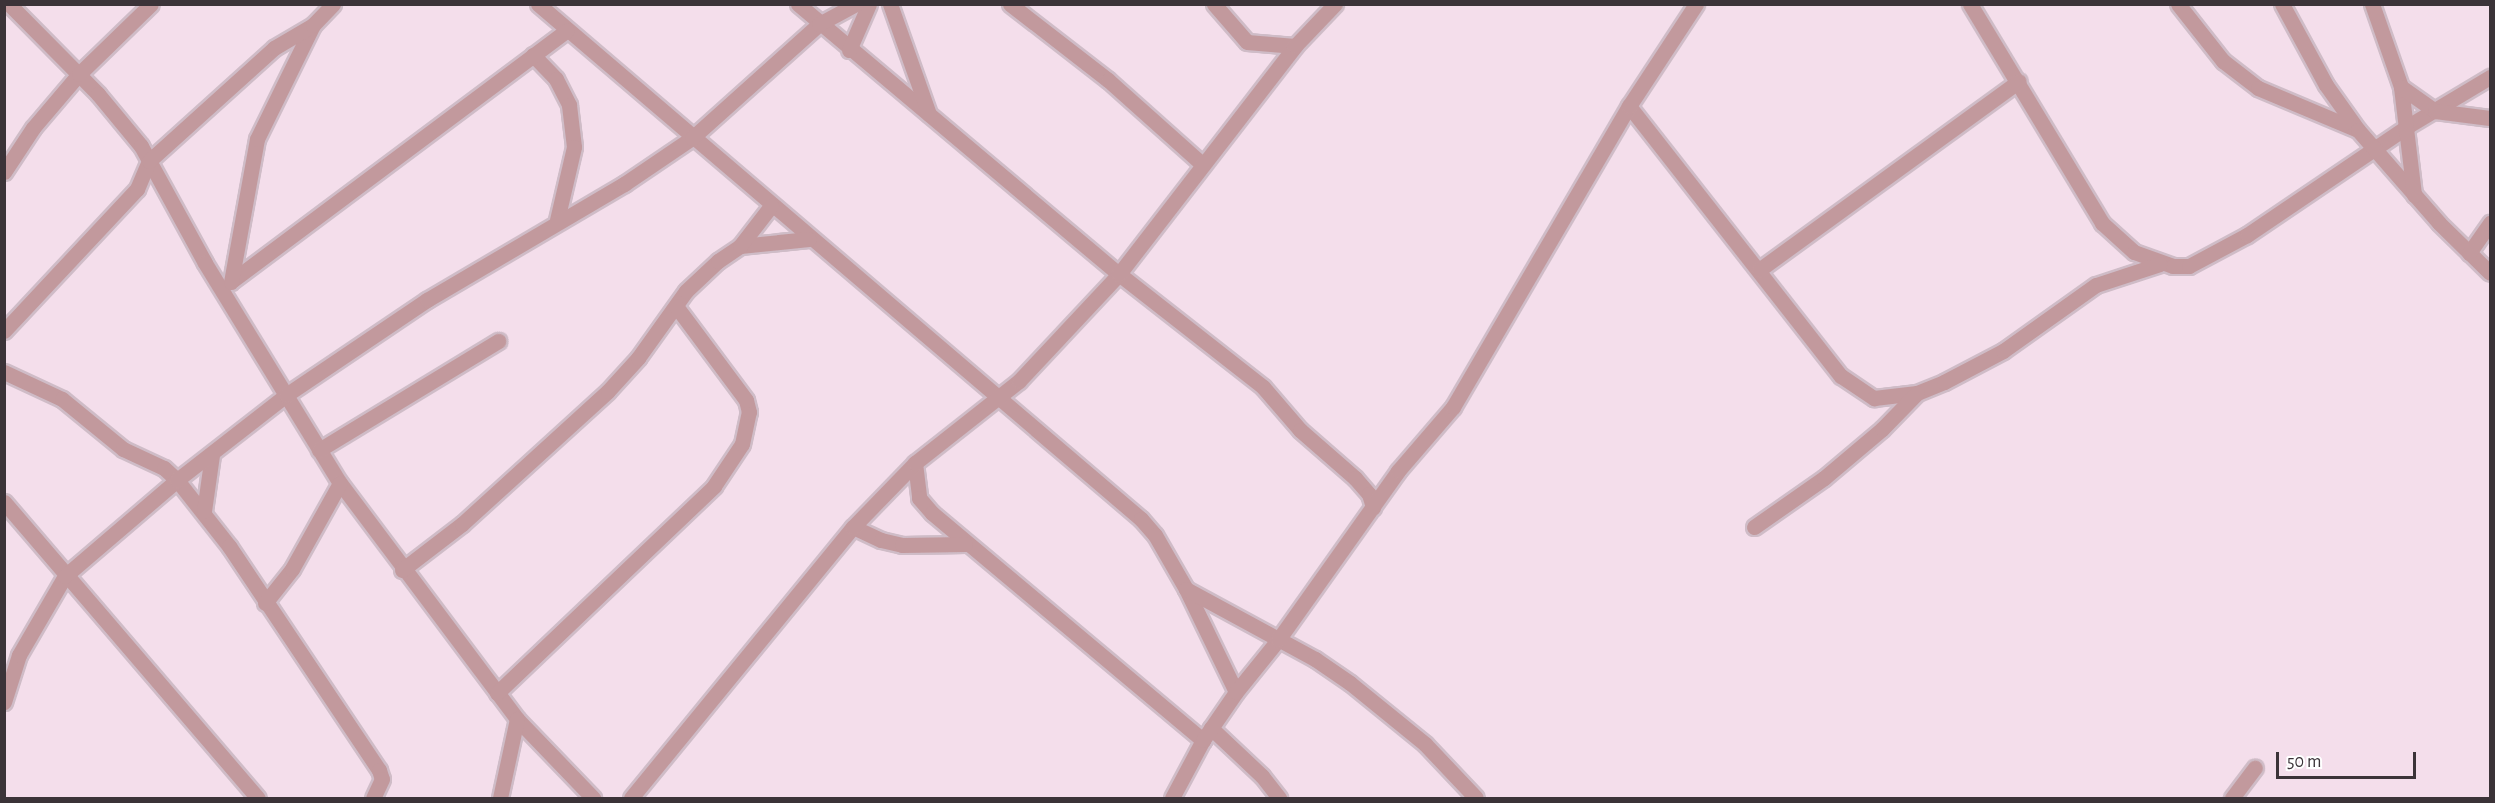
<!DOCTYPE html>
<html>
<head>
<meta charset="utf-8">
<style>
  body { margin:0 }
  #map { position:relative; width:2495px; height:803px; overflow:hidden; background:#f4deeb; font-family:"Alegreya Sans",sans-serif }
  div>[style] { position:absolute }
  .roads { filter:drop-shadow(2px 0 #cfbcc7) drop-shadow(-2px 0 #cfbcc7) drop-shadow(0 2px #cfbcc7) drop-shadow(0 -2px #cfbcc7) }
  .minor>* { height:15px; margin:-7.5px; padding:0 7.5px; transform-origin:7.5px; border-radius:7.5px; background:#c2999d }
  span { translate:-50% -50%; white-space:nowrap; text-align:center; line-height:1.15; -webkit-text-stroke:5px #fff; paint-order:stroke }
  .frame { position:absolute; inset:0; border:6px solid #3b3338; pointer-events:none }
  .scale { position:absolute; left:2276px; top:752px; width:140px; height:27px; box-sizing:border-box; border:3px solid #3b3338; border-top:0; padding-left:8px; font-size:18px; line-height:21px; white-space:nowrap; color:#3b3338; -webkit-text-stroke:4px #fff; paint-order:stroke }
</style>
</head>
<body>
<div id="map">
  <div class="roads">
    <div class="minor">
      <i style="left:9px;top:4px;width:127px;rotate:45.3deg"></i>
      <i style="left:98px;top:94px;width:67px;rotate:50.4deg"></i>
      <i style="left:141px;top:146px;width:133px;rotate:61.3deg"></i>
      <i style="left:205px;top:263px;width:258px;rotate:58.5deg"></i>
      <i style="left:340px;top:483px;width:295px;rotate:53.1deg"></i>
      <i style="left:517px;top:719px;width:110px;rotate:46.1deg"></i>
      <i style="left:538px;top:4px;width:793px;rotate:40.5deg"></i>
      <i style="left:1141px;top:519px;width:21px;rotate:49deg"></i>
      <i style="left:1155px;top:535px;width:62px;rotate:60.1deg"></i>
      <i style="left:1186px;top:589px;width:114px;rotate:64.1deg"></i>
      <i style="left:798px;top:4px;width:419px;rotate:40.1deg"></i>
      <i style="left:1119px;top:274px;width:183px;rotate:38.1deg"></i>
      <i style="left:1263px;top:387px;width:57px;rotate:49.3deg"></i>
      <i style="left:1300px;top:430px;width:73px;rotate:41.1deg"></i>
      <i style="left:1355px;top:478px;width:21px;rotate:49deg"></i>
      <i style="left:1369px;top:494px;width:14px;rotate:73deg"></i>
      <i style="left:890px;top:4px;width:117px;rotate:70.5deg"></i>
      <i style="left:1010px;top:4px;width:124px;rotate:37.8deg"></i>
      <i style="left:1108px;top:80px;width:127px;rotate:41.8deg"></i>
      <i style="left:1214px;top:4px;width:50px;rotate:49deg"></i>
      <i style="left:1247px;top:42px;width:48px;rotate:4.8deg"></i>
      <i style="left:1970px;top:4px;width:256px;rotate:58.9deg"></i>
      <i style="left:2102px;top:223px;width:43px;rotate:42.2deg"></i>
      <i style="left:2134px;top:252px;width:41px;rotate:19.7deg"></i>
      <i style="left:2173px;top:266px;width:16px"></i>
      <i style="left:2189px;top:266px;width:66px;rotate:-28.1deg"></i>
      <i style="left:2247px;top:235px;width:194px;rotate:-34.1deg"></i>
      <i style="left:2408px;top:126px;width:96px;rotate:-30.9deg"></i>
      <i style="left:2178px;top:4px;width:73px;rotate:51.7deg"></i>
      <i style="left:2223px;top:61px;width:44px;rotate:37.6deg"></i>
      <i style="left:2258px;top:88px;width:108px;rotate:22.8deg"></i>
      <i style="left:2282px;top:4px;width:92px;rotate:61.5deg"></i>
      <i style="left:2326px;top:85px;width:55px;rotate:54.6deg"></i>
      <i style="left:2358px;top:130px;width:123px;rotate:48.9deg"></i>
      <i style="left:2439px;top:223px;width:71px;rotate:44.4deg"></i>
      <i style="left:2372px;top:4px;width:88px;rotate:70.7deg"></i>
      <i style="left:2401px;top:87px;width:109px;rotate:83.1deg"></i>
      <i style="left:849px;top:50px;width:50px;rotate:-66.5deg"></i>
      <i style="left:533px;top:55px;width:33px;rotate:46deg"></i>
      <i style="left:556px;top:79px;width:29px;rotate:63deg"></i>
      <i style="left:569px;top:105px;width:42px;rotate:83.2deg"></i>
      <i style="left:574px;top:147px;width:75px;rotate:103.1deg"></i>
      <i style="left:2401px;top:87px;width:42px;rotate:35.2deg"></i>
      <i style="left:2435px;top:111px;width:55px;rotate:7.3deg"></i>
      <i style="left:1629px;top:106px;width:343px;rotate:51.9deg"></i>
      <i style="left:1841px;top:376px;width:40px;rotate:34deg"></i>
      <i style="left:1874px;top:398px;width:43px;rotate:-6.6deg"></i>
      <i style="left:1917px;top:393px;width:29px;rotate:-22deg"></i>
      <i style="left:1944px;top:382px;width:67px;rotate:-27.7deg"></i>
      <i style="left:2003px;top:351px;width:114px;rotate:-35.4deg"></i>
      <i style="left:2096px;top:285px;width:67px;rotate:-18.2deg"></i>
      <i style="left:4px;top:172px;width:53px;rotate:-56.6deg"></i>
      <i style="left:33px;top:128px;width:71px;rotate:-49.6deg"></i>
      <i style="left:79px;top:74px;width:100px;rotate:-44.2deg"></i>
      <i style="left:740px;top:246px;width:69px;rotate:-5.8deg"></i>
      <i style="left:2469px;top:253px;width:37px;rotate:-55deg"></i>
      <i style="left:1759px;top:270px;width:321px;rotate:-36deg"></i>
      <i style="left:233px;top:280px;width:417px;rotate:-36.8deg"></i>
      <i style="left:231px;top:282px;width:145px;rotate:-79.7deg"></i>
      <i style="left:257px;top:139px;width:127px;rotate:-63.8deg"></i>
      <i style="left:4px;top:331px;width:195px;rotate:-46.9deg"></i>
      <i style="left:137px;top:189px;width:30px;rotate:-67deg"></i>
      <i style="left:149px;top:161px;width:169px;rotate:-42.1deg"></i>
      <i style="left:274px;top:48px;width:45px;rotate:-30.5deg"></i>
      <i style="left:313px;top:25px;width:29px;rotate:-46deg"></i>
      <i style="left:4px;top:372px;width:64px;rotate:25deg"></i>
      <i style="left:62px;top:399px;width:79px;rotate:39.3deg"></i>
      <i style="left:123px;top:449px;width:45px;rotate:24.9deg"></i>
      <i style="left:164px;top:468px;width:18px;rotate:43deg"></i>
      <i style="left:177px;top:480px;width:84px;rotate:51.8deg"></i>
      <i style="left:229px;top:546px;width:270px;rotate:56.2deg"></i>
      <i style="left:379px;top:770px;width:9px;rotate:72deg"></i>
      <i style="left:382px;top:779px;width:21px;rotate:115deg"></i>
      <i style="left:319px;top:450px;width:210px;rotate:-31.3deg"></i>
      <i style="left:915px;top:463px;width:35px;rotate:83deg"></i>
      <i style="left:919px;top:498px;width:20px;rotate:49deg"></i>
      <i style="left:932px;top:513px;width:354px;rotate:40deg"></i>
      <i style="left:4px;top:502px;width:390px;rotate:49.4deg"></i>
      <i style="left:204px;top:511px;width:57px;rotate:-81.9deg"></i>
      <i style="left:853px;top:527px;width:31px;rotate:25deg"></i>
      <i style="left:881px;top:540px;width:22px;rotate:13deg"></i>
      <i style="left:902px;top:545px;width:63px;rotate:-0.9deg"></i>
      <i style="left:1754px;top:527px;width:85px;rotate:-35deg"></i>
      <i style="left:1824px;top:478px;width:76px;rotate:-40.2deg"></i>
      <i style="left:1882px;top:429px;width:50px;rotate:-45.8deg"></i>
      <i style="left:402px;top:570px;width:76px;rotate:-37.5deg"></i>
      <i style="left:462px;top:524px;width:197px;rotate:-42.3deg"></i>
      <i style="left:608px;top:391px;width:45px;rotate:-47.7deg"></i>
      <i style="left:638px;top:358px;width:82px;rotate:-54.4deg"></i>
      <i style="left:686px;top:291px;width:44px;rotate:-43.2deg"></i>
      <i style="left:718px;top:261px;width:27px;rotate:-34deg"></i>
      <i style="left:740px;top:246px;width:51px;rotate:-52.2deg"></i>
      <i style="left:1186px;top:589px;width:147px;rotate:28.5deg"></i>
      <i style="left:1315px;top:659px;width:42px;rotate:34.4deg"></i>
      <i style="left:1350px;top:683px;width:97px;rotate:39.1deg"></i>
      <i style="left:1425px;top:744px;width:74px;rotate:46.6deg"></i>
      <i style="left:265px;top:603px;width:43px;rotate:-51.5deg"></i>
      <i style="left:292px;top:569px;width:98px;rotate:-60.8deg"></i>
      <i style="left:497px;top:693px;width:300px;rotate:-43.6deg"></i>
      <i style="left:714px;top:486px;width:50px;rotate:-56.3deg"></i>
      <i style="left:742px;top:444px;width:33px;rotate:-78deg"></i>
      <i style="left:749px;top:412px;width:12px;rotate:-104deg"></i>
      <i style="left:746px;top:400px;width:117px;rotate:-126.7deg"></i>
      <i style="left:4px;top:702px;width:49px;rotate:-72.3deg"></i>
      <i style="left:19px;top:655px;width:91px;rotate:-59.8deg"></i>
      <i style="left:65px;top:576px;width:148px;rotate:-40.6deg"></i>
      <i style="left:177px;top:480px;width:138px;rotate:-37.9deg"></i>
      <i style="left:286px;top:395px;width:170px;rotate:-34deg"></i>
      <i style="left:427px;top:300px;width:229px;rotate:-30.5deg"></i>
      <i style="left:624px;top:184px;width:82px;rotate:-34.1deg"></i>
      <i style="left:692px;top:138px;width:171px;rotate:-41.9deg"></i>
      <i style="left:819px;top:24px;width:42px;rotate:-28.4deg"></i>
      <i style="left:1211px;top:728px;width:70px;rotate:43.3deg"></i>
      <i style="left:1262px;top:776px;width:28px;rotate:52deg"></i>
      <i style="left:500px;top:798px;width:81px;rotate:-77.9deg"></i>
      <i style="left:631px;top:798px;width:350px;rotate:-50.7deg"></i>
      <i style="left:853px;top:527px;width:89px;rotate:-45.9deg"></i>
      <i style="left:915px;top:463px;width:132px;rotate:-38.3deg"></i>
      <i style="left:1019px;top:381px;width:146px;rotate:-46.9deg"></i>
      <i style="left:1119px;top:274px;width:288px;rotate:-52.3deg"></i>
      <i style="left:1295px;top:46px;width:58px;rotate:-46.4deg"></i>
      <i style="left:1172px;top:798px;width:66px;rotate:-61.9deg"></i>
      <i style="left:1203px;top:740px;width:58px;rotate:-55.5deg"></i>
      <i style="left:1236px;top:692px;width:67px;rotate:-51.1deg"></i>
      <i style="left:1278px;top:640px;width:207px;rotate:-54.6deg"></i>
      <i style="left:1398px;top:471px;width:84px;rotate:-49.3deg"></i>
      <i style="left:1453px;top:407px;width:349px;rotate:-59.7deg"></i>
      <i style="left:1629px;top:106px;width:122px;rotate:-56.7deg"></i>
      <i style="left:2232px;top:798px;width:38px;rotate:-53deg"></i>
    </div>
  </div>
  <div class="frame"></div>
  <div class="scale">50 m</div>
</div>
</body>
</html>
